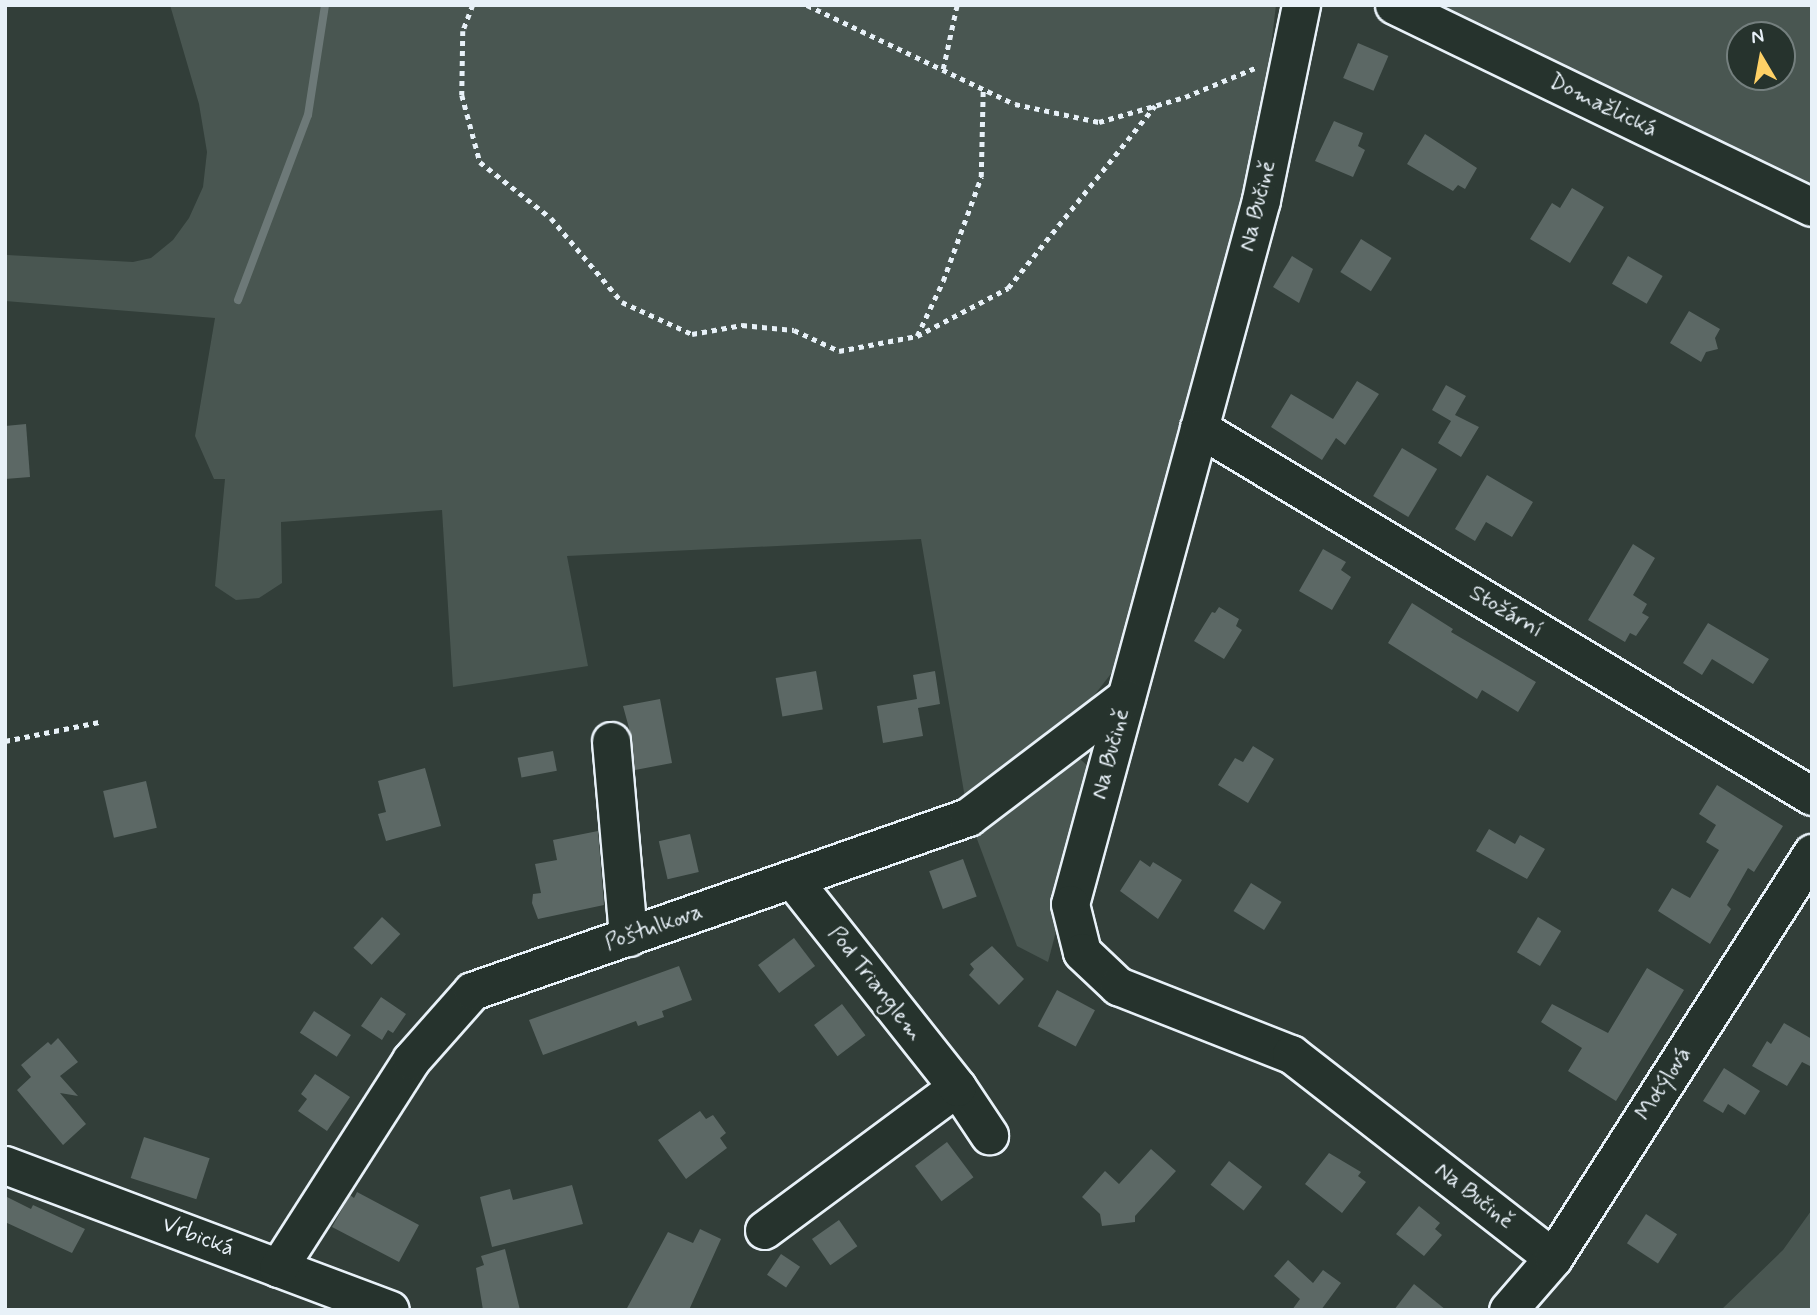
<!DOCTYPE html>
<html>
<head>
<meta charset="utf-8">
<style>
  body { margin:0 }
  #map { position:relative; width:1817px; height:1315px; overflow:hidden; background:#323e39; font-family:Mynerve,sans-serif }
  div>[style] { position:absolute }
  .green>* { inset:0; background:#495651 }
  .stream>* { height:8px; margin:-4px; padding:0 4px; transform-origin:4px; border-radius:4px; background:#6d7978 }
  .building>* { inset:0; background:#5c6865; transform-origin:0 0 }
  .path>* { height:4.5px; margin-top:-2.25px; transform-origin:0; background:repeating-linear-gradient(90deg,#e8f1f8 0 5px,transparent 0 10px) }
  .roads { filter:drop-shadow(2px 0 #e8f1f8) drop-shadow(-2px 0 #e8f1f8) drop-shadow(0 2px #e8f1f8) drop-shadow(0 -2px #e8f1f8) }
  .minor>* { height:37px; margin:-18.5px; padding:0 18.5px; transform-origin:18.5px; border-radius:18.5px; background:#26332d }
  span { translate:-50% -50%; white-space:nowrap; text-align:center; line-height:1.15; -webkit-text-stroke:6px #26332d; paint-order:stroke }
  .street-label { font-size:23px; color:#e8f1f8 }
  .frame { position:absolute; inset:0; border:7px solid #e8f1f8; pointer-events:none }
  .north { position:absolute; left:1726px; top:21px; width:70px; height:70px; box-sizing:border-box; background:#26332d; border:2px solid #747f7e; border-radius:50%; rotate:350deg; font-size:19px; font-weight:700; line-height:28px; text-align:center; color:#e8f1f8 }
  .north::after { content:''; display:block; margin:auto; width:24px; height:32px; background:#ffd166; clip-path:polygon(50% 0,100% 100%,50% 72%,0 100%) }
</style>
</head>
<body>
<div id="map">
  <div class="green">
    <i style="clip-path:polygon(170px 5px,1276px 5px,1255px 178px,1117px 666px,1089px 702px,1018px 753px,965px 798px,921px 539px,567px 556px,588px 666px,453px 687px,442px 510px,281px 522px,282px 583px,259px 598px,236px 600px,215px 586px,225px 479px,214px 479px,195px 436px,215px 318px,5px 301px,7px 255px,133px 262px,151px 258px,173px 240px,189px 218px,203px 187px,207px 152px,199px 104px)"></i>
    <i style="clip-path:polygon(evenodd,1419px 5px,1812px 5px,1812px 195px,1419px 5px,1740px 35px,1782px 35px,1782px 77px,1740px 77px,1740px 35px)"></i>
    <i style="clip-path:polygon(1072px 752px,1097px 774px,1048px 962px,1017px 946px,974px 831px)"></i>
    <i style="clip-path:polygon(1811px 1211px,1812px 1310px,1721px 1310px,1783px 1250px)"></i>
  </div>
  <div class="stream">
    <i style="left:238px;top:300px;width:198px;rotate:-69.3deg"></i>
    <i style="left:308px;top:115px;width:111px;rotate:-81.2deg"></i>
  </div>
  <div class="building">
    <i style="left:1358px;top:43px;width:33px;height:38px;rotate:23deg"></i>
    <i style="clip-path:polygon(1334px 121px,1363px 133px,1358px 146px,1365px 150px,1353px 177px,1315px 161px)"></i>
    <i style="clip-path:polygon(1425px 134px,1477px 168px,1465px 189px,1458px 185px,1453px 191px,1407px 164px)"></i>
    <i style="clip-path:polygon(1572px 188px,1604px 207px,1570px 263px,1530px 239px,1552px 203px,1560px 208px)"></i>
    <i style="left:1361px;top:239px;width:36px;height:39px;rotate:32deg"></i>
    <i style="clip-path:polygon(1292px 256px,1313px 269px,1299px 303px,1273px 287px)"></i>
    <i style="left:1628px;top:256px;width:40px;height:32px;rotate:30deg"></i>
    <i style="clip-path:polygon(1689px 311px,1720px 329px,1715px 338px,1718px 349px,1706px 352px,1701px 362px,1670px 343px)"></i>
    <i style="clip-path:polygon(1357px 381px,1379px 394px,1345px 445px,1336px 438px,1322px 460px,1271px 427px,1291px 394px,1333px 419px)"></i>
    <i style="clip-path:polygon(1446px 385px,1466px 396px,1455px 415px,1479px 427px,1461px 457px,1438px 443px,1451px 421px,1432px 410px)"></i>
    <i style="clip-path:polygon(26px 424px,30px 477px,5px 479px,5px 426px)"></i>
    <i style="left:1402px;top:448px;width:41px;height:56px;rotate:31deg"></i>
    <i style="clip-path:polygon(1487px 475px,1533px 502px,1512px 537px,1486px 522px,1475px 541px,1455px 529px)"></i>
    <i style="clip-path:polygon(1633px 544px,1655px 558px,1633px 595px,1647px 604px,1642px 613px,1649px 617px,1636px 636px,1630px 633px,1625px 642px,1588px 620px)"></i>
    <i style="clip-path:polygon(1323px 549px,1346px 562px,1341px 570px,1351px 577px,1332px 610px,1299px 591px)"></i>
    <i style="clip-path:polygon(1412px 603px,1453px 629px,1451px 632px,1536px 682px,1518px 712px,1482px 690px,1477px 699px,1388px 643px)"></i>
    <i style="clip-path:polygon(1219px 607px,1239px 619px,1236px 626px,1242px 630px,1224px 659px,1194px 641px,1212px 612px,1215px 613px)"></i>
    <i style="clip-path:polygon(1708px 623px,1769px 659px,1753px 684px,1712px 659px,1702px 675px,1683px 663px)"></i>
    <i style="left:816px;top:671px;width:39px;height:41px;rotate:80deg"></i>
    <i style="clip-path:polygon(935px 671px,940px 704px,918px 708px,923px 736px,883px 743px,877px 706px,917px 699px,913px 675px)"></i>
    <i style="clip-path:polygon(660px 699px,672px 763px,635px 770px,632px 739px,623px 706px)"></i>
    <i style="clip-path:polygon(1253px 746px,1274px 759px,1248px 803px,1218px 785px,1235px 758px,1243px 762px)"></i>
    <i style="left:553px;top:751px;width:20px;height:36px;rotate:79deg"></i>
    <i style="clip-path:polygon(425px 768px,441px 826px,386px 841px,378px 814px,386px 812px,378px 781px)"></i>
    <i style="left:146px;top:781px;width:48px;height:44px;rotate:77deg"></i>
    <i style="clip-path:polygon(1717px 785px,1783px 826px,1754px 872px,1748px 868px,1727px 905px,1731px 909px,1710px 944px,1658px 911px,1672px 888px,1690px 898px,1719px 850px,1706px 842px,1716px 825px,1699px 814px)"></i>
    <i style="clip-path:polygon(1489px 829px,1515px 844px,1520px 835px,1545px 849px,1527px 879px,1476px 851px)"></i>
    <i style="clip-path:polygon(598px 831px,604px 905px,538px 919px,532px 903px,533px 894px,541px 893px,535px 864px,557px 860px,553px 840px)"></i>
    <i style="left:690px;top:834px;width:39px;height:32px;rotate:77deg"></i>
    <i style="left:963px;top:859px;width:40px;height:36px;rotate:70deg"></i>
    <i style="clip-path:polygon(1140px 860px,1150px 867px,1153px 862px,1182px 880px,1158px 919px,1120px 891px)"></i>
    <i style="left:1251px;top:883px;width:36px;height:33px;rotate:32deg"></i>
    <i style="left:382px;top:917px;width:25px;height:42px;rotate:43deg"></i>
    <i style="left:1538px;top:917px;width:27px;height:41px;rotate:31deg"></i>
    <i style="left:794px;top:938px;width:35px;height:45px;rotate:53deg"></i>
    <i style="clip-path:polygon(992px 946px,1024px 979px,999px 1005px,969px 975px,974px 969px,970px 964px)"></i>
    <i style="clip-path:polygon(679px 966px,692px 1000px,662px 1011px,664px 1017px,638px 1026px,636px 1021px,543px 1055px,529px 1020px)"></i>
    <i style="clip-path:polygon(1647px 968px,1684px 990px,1616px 1101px,1568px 1071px,1582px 1048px,1541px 1022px,1552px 1004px,1608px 1033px)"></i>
    <i style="left:1057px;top:990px;width:43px;height:41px;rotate:28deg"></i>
    <i style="clip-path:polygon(381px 997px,406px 1014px,393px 1033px,388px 1030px,382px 1040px,361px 1026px)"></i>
    <i style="left:842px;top:1004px;width:39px;height:35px;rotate:53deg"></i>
    <i style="left:314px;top:1011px;width:44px;height:26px;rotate:33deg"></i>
    <i style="clip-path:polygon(1784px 1023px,1812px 1039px,1812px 1067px,1802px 1062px,1787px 1086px,1752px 1066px,1767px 1041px,1771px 1044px)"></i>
    <i style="clip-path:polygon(58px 1038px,78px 1062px,60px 1076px,78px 1096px,60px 1093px,86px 1124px,63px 1145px,17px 1090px,31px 1077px,21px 1065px,48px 1042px,51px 1045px)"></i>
    <i style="clip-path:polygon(1724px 1068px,1760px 1091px,1745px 1115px,1728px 1104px,1723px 1113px,1703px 1101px)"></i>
    <i style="clip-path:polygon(315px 1074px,350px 1097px,327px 1131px,298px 1111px,307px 1099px,301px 1094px)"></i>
    <i style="clip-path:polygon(700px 1111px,706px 1119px,713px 1115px,726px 1133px,720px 1138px,727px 1148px,686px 1179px,658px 1140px)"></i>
    <i style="left:144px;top:1137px;width:69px;height:43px;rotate:18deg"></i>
    <i style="left:947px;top:1142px;width:44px;height:40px;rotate:53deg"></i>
    <i style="clip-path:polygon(1151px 1149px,1176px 1171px,1135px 1216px,1135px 1222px,1102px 1226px,1100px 1214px,1082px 1197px,1105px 1171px,1119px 1184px)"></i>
    <i style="clip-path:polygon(1329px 1153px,1361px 1172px,1358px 1176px,1366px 1182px,1342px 1213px,1305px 1184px)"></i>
    <i style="left:1229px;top:1161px;width:42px;height:30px;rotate:38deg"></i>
    <i style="clip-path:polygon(572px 1185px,583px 1224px,492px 1247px,480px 1197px,510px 1189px,513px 1200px)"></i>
    <i style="clip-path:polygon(357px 1192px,419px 1225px,399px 1262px,332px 1227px,350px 1195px,354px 1198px)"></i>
    <i style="clip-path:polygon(5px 1196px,31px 1209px,33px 1205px,85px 1229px,72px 1253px,5px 1222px)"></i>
    <i style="clip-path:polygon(1419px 1206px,1440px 1223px,1435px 1229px,1442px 1235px,1424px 1256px,1396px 1234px)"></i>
    <i style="left:1646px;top:1214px;width:37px;height:35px;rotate:33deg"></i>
    <i style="left:839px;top:1220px;width:32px;height:33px;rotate:55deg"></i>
    <i style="clip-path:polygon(700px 1229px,721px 1239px,689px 1310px,626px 1310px,668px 1232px,693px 1243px)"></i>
    <i style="clip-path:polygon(505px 1249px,520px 1310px,483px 1310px,476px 1268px,484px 1265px,481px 1256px)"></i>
    <i style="left:781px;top:1254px;width:23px;height:25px;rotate:34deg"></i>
    <i style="clip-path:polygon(1288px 1260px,1313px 1283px,1323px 1270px,1341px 1283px,1321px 1310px,1292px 1310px,1300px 1299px,1274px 1276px)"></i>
    <i style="clip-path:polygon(1414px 1284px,1446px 1310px,1394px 1310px)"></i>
  </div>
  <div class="path">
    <i style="left:473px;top:5px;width:28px;rotate:111deg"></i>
    <i style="left:463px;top:31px;width:64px;rotate:90.9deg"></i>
    <i style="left:462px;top:95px;width:69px;rotate:75deg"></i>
    <i style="left:480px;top:162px;width:90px;rotate:38.3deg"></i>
    <i style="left:551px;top:218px;width:110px;rotate:49.8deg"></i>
    <i style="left:622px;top:302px;width:77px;rotate:24.6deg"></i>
    <i style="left:692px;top:334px;width:51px;rotate:-10.2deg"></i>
    <i style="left:742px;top:325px;width:52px;rotate:5.5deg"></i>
    <i style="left:794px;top:330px;width:50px;rotate:25deg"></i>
    <i style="left:839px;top:351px;width:79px;rotate:-10.9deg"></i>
    <i style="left:917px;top:336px;width:103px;rotate:-27.8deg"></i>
    <i style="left:1008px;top:288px;width:234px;rotate:-51.1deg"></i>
    <i style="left:807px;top:5px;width:230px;rotate:25.5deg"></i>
    <i style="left:1015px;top:104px;width:86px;rotate:12.1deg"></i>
    <i style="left:1099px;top:122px;width:90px;rotate:-16.2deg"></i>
    <i style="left:1185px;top:97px;width:76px;rotate:-22.5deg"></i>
    <i style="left:943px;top:69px;width:66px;rotate:-77.7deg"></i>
    <i style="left:917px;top:336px;width:61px;rotate:-64.7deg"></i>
    <i style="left:943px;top:281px;width:111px;rotate:-69.9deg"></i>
    <i style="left:981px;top:177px;width:89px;rotate:-88.7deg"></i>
    <i style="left:5px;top:741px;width:96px;rotate:-11.4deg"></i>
  </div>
  <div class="roads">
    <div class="minor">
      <i style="left:1301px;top:5px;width:199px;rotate:101.6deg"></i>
      <i style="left:1261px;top:200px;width:729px;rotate:105.18deg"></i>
      <i style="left:1070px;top:904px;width:49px;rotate:76deg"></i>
      <i style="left:1082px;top:952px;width:50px;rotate:43.4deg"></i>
      <i style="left:1118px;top:986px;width:186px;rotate:21.5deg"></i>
      <i style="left:1291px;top:1054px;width:332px;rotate:37.9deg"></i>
      <i style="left:1394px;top:5px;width:464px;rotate:25.8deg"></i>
      <i style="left:1199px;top:428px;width:715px;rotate:30.98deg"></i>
      <i style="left:611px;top:741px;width:197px;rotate:85deg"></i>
      <i style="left:957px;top:1087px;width:58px;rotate:56.3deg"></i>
      <i style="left:5px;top:1165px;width:411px;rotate:20.6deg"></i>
      <i style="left:764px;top:1230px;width:240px;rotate:-36.5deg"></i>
      <i style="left:957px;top:1087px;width:264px;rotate:-128.4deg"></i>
      <i style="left:278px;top:1268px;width:247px;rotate:-57.4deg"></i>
      <i style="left:411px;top:1060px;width:92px;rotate:-48.5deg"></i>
      <i style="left:472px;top:991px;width:526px;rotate:-19.33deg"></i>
      <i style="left:968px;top:817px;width:198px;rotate:-37.2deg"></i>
      <i style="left:1508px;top:1310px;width:69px;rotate:-49.1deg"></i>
      <i style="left:1553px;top:1258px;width:481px;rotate:-57.4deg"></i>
    </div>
  </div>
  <div class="street-label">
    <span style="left:1603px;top:106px;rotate:26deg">Domažlická</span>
    <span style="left:1258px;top:206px;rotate:-76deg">Na Bučině</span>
    <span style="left:1506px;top:612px;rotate:31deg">Stožární</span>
    <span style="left:1111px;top:754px;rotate:-75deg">Na Bučině</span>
    <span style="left:654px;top:928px;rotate:-19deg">Poštulkova</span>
    <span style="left:875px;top:984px;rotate:52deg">Pod Trianglem</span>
    <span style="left:1664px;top:1084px;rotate:-57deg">Motýlová</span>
    <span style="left:1474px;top:1196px;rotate:38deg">Na Bučině</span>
    <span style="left:198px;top:1237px;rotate:21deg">Vrbická</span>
  </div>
  <div class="frame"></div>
  <div class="north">N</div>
</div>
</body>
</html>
